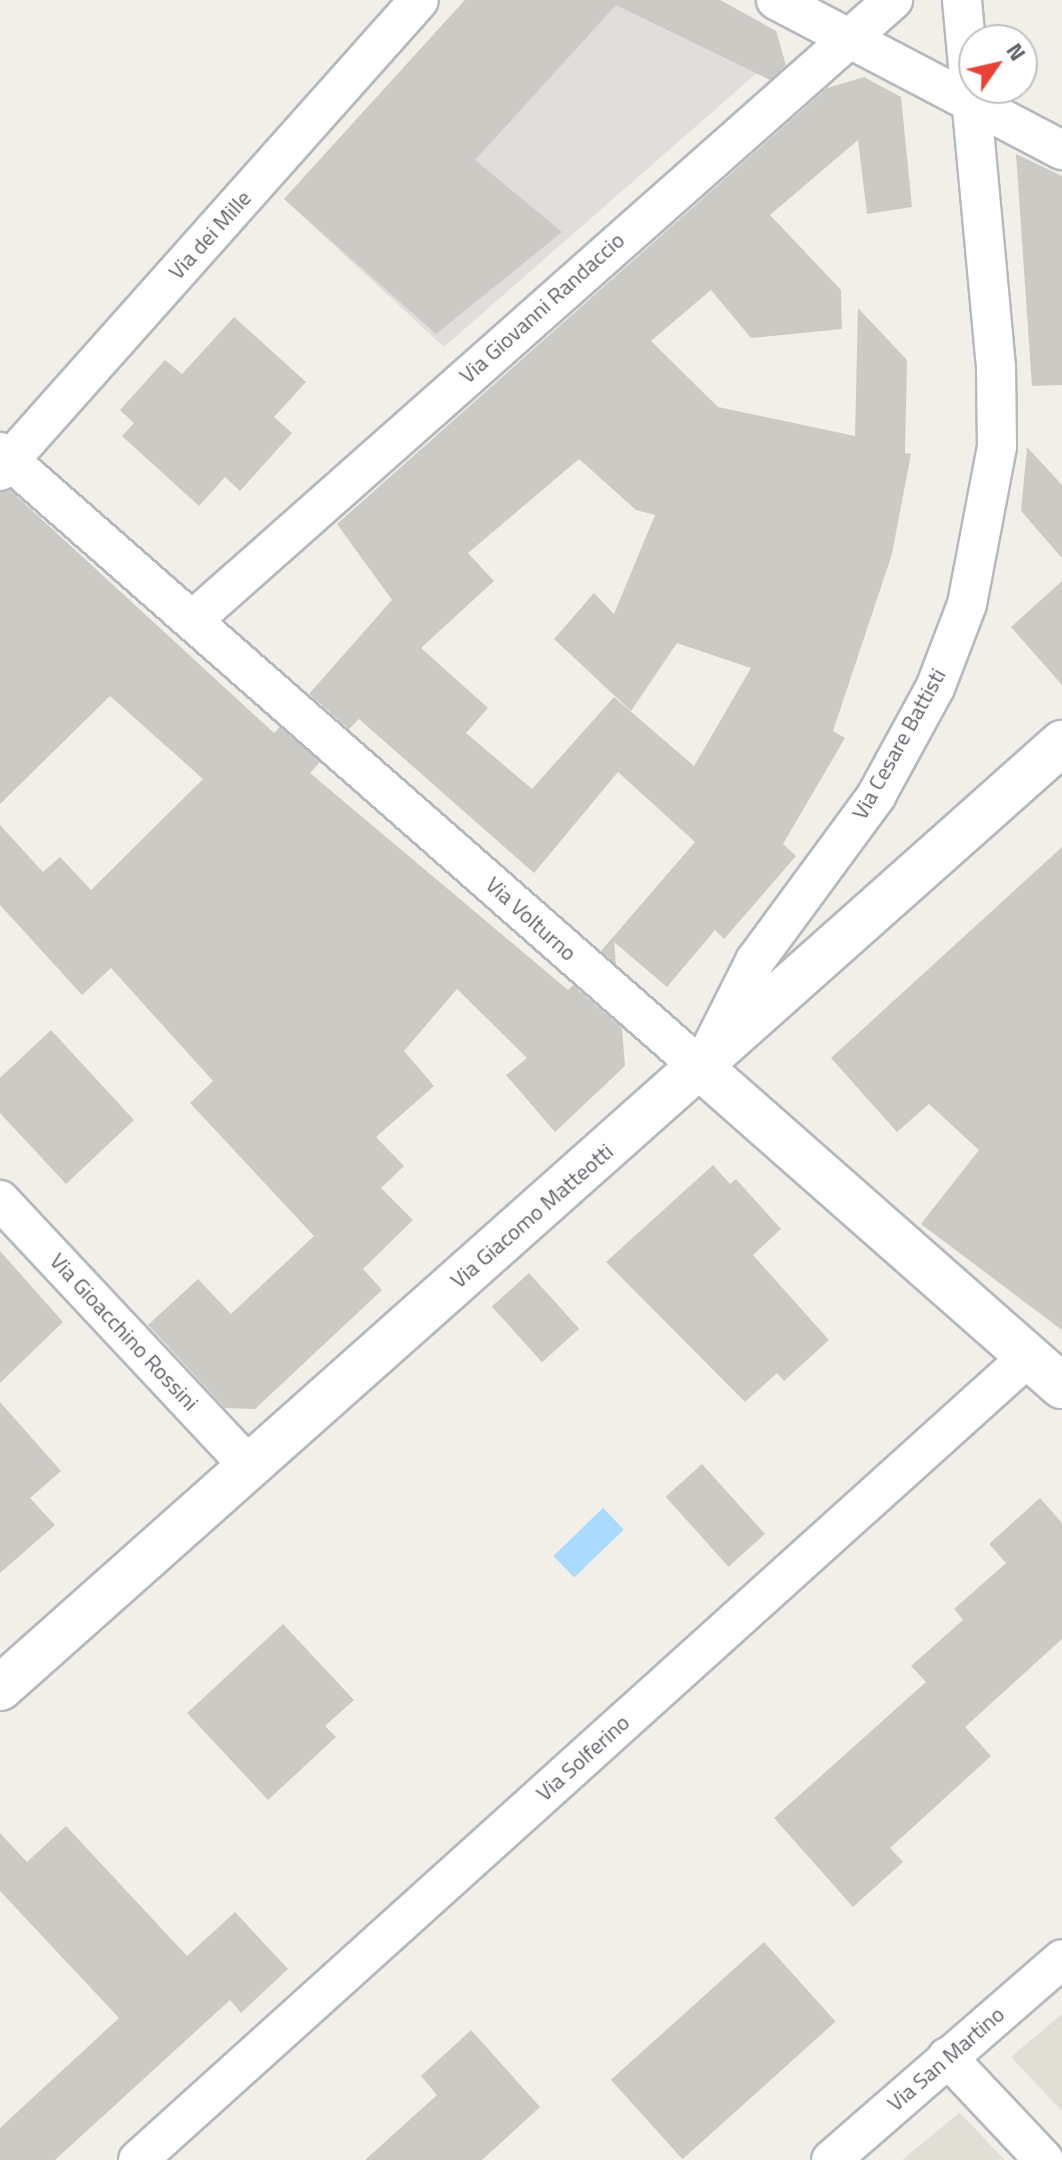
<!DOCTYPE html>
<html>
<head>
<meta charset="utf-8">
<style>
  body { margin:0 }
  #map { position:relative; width:1062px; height:2160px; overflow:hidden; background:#f1efe8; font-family:"Titillium Web",sans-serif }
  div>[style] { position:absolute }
  .industrial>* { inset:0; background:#e0deda }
  .education>* { inset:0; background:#e1ded6 }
  .water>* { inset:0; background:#aadaff; transform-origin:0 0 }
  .building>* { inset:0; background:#cccac5; transform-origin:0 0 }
  .roads { filter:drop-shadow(2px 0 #b5b8bc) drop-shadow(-2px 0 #b5b8bc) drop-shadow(0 2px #b5b8bc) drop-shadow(0 -2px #b5b8bc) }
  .minor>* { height:38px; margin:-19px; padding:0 19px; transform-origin:19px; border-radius:19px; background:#fff }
  .tertiary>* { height:44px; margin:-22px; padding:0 22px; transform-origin:22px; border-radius:22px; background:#fff }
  span { translate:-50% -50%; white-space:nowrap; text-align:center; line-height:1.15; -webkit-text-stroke:8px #fff; paint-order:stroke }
  .street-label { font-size:22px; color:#5f6368 }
  .north { position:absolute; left:958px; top:24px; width:80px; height:80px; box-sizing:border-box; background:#fff; border:2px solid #bfc1c3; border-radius:50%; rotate:56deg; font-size:22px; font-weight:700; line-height:32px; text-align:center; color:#5f6368 }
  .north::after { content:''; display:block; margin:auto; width:28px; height:36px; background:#ea4335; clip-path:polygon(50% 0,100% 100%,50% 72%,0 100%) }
</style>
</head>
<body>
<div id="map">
  <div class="industrial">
    <i style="clip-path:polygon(465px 0,720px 0,776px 31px,782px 51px,444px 347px,284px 199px)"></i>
  </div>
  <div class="education">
    <i style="clip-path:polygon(1062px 2014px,1062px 2111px,1011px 2057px)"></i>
    <i style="clip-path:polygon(959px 2112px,1005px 2160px,902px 2160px,959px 2113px)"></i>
  </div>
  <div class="water">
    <i style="left:603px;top:1508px;width:30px;height:69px;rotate:46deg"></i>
  </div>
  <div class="building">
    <i style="clip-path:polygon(465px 0,720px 0,776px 31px,786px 65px,770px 80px,616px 5px,475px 160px,562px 232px,436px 334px,284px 199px)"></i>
    <i style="clip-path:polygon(evenodd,864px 77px,901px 97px,912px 207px,867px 214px,858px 140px,770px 215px,841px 290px,842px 329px,751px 338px,711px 290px,651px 341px,718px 407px,855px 436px,858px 308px,907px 360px,905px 453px,911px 454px,892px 554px,833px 731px,845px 738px,783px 844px,796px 856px,724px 939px,715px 930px,667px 987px,614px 942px,616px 964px,601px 951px,695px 842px,618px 772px,534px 873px,359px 719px,349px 729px,309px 694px,392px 600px,337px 524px,827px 88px,864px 77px,579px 459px,636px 510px,655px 515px,614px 614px,594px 593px,554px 639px,631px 711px,677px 643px,751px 668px,694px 766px,614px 697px,532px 789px,466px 733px,488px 708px,421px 648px,494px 581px,468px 553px,579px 459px)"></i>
    <i style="clip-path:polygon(1016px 154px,1062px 176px,1062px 385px,1032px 386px)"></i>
    <i style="clip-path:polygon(234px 317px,306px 382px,274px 417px,292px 433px,240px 491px,225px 477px,199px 506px,122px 436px,134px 423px,120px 410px,165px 360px,182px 374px)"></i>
    <i style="clip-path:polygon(1027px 447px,1062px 485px,1062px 558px,1021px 511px)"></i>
    <i style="clip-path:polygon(10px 490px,274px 733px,280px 727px,320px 762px,310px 773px,568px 990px,573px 985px,622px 1028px,625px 1066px,555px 1132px,506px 1075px,527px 1058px,457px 989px,404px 1051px,434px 1086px,376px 1137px,404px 1166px,381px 1188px,413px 1220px,363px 1269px,382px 1290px,255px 1409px,225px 1408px,148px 1325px,198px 1279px,231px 1314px,314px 1236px,190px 1103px,213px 1081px,111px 968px,82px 995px,0 905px,0 825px,43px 872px,60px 857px,91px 890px,203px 779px,110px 696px,0 804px,0 492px)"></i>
    <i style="clip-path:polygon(1062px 581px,1062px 685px,1011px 627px)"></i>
    <i style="clip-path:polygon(1062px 847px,1062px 1330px,921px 1224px,979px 1150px,929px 1104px,897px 1132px,831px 1058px)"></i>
    <i style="clip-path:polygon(51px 1030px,134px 1120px,66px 1184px,0 1113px,0 1078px)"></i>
    <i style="clip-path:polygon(713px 1165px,730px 1184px,736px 1179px,781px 1229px,753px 1255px,829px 1340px,784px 1381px,777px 1373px,745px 1402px,606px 1262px)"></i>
    <i style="clip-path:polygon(0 1251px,63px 1322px,0 1383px)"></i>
    <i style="left:529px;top:1273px;width:75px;height:50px;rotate:48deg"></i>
    <i style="clip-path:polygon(0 1402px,61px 1471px,30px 1498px,55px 1525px,0 1573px)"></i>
    <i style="left:702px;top:1464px;width:94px;height:49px;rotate:48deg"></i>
    <i style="clip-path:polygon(1040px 1498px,1062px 1523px,1062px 1639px,965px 1727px,991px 1756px,890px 1848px,903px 1862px,853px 1907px,774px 1818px,926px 1682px,911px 1666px,963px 1620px,954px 1609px,1006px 1563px,989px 1544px)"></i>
    <i style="clip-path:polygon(283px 1624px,354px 1700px,325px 1726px,336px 1737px,268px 1800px,187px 1713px)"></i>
    <i style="clip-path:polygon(66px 1826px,187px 1956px,235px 1912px,288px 1969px,241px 2013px,230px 2000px,55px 2160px,0 2160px,0 2128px,119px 2018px,0 1891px,0 1833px,27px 1862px)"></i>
    <i style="left:764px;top:1942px;width:107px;height:206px;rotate:48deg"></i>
    <i style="clip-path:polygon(471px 2030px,540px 2107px,482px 2160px,365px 2160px,437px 2095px,421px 2076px)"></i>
  </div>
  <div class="roads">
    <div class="minor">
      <i style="left:776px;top:0;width:323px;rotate:27.7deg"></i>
      <i style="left:0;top:452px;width:933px;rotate:41.31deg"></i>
      <i style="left:701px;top:1068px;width:120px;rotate:-63.2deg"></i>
      <i style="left:755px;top:961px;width:205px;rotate:-53.7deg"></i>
      <i style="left:876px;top:796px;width:123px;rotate:-61.4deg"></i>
      <i style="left:935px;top:688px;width:90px;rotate:-69.1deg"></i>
      <i style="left:967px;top:604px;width:160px;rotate:-79.2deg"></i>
      <i style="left:997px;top:447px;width:80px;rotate:-90.7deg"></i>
      <i style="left:996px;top:367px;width:369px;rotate:-95.3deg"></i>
      <i style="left:0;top:471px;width:630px;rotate:-48.34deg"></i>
      <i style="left:194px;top:619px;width:934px;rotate:-41.53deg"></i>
      <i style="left:0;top:1200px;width:363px;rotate:46.9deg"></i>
      <i style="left:947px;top:2057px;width:141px;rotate:46.7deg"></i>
      <i style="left:138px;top:2160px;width:1199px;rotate:-42.06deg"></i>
      <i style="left:831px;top:2160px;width:306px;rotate:-41deg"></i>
    </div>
    <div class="tertiary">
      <i style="left:701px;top:1068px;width:481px;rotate:41.4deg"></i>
      <i style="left:0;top:1688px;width:1422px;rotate:-41.66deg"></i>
    </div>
  </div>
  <div class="street-label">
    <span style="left:210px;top:235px;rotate:-48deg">Via dei Mille</span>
    <span style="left:542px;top:308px;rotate:-42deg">Via Giovanni Randaccio</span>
    <span style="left:899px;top:744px;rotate:-61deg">Via Cesare Battisti</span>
    <span style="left:531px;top:919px;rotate:42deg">Via Volturno</span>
    <span style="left:532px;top:1216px;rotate:-41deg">Via Giacomo Matteotti</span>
    <span style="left:124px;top:1332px;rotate:47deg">Via Gioacchino Rossini</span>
    <span style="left:583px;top:1758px;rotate:-42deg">Via Solferino</span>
    <span style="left:946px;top:2059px;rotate:-41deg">Via San Martino</span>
  </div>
  <div class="north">N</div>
</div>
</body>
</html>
